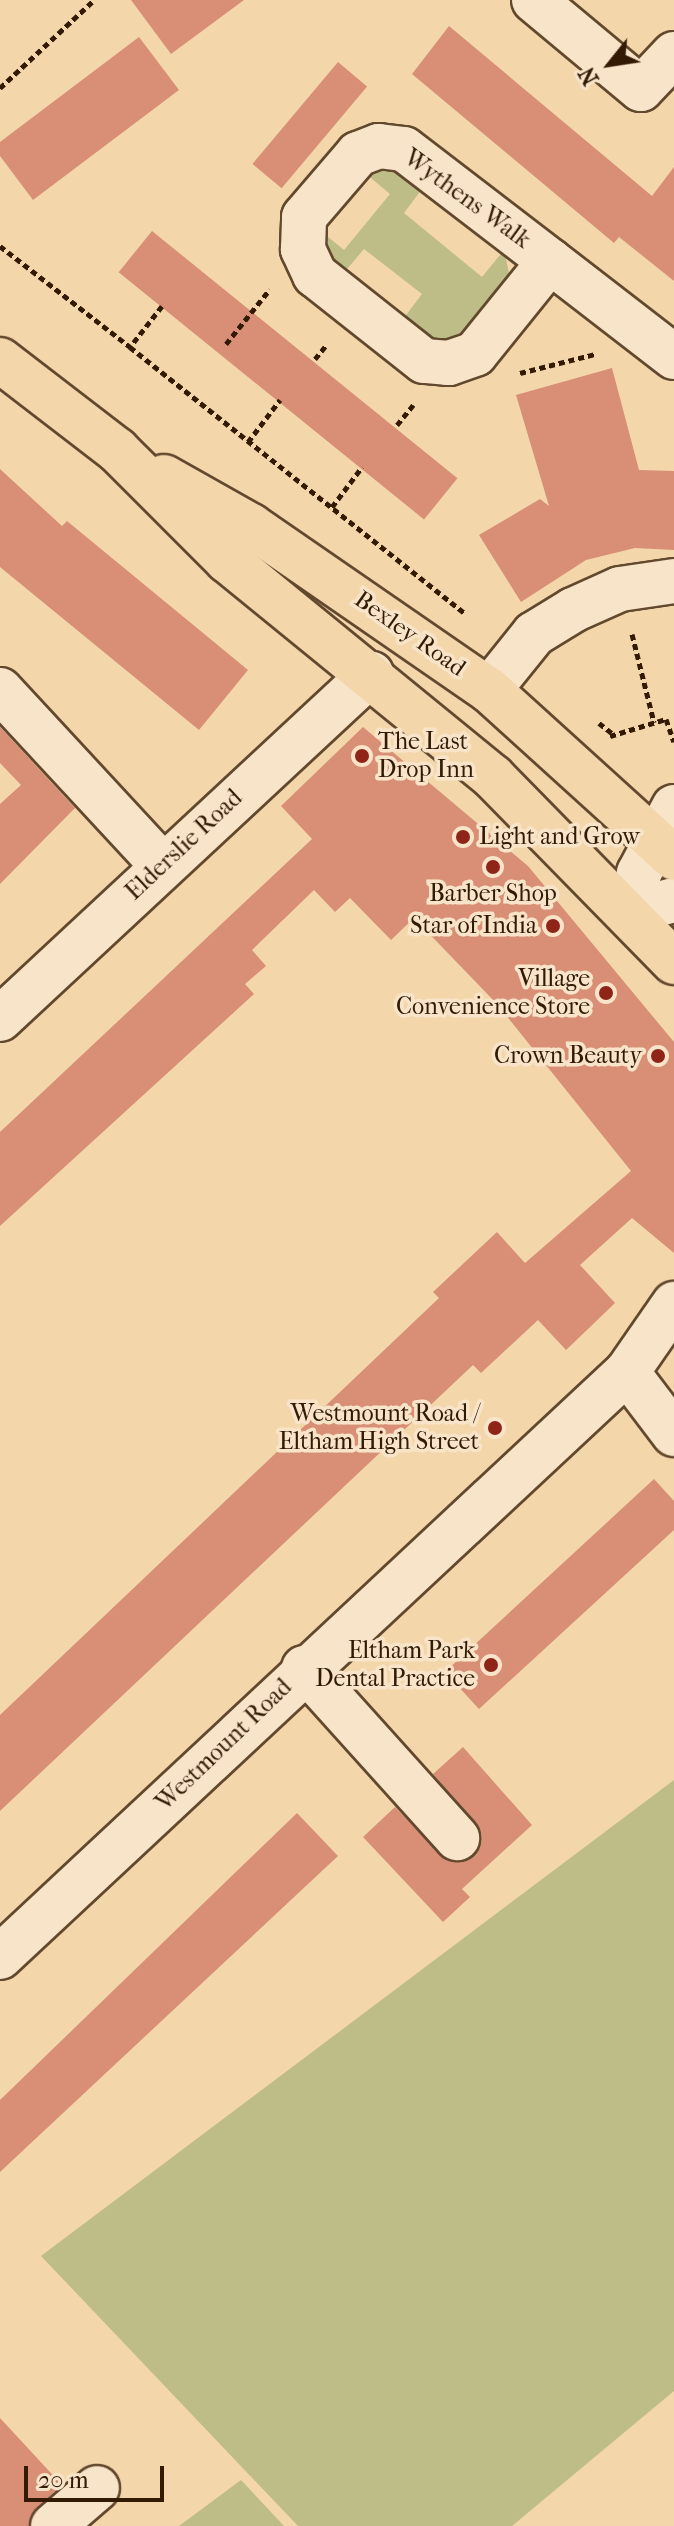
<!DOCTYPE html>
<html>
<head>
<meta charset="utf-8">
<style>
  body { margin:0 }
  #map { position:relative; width:674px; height:2526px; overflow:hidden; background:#f4d6ab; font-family:"IM FELL French Canon",serif }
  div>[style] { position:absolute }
  .green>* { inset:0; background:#bebd87 }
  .building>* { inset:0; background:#d88f76; transform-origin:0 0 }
  .path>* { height:5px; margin-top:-2.5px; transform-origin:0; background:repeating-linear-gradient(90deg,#321a05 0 6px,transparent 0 10px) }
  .roads { filter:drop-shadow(2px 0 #62492e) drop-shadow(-2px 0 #62492e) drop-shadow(0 2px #62492e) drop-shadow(0 -2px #62492e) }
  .minor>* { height:44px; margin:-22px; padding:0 22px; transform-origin:22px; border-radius:22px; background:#f8e4c8 }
  .major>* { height:44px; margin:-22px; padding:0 22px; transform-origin:22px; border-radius:22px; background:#f4d6ab }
  .dots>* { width:22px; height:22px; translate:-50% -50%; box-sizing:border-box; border:4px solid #f8e4c8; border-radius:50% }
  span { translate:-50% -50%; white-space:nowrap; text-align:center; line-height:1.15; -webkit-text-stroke:7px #f8e4c8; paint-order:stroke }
  .street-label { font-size:24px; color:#321a05 }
  .poi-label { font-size:24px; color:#321a05 }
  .left { translate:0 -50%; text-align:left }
  .right { translate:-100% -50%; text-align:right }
  .north { position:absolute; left:570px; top:24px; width:80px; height:80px; -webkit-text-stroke:6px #f8e4c8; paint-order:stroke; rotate:240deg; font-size:22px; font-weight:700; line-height:32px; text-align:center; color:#321a05 }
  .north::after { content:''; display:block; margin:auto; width:28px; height:36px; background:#321a05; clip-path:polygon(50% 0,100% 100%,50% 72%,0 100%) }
  .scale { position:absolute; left:24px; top:2466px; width:140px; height:36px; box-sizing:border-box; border:4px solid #321a05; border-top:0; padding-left:10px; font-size:24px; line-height:28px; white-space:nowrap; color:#321a05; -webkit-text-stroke:6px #f8e4c8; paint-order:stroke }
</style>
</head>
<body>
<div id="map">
  <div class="green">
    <i style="clip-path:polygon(385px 165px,403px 167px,425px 185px,404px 213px,482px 277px,504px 250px,509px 273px,504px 295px,469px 337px,429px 346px,400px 323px,422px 294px,364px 249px,342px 275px,327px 263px,322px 232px,344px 250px,390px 194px,365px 173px)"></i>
    <i style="clip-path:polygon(674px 1780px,674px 2391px,512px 2526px,298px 2526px,41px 2256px)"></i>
    <i style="clip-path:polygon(241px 2480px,284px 2526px,179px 2526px)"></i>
  </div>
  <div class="building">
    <i style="clip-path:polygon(131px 0,244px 0,171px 54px)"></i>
    <i style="clip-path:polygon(449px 26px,652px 196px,674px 167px,674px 281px,619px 237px,614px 243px,412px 74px)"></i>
    <i style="clip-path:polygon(139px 37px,179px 90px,33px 200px,0 156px,0 142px)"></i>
    <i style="left:338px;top:62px;width:38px;height:133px;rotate:40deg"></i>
    <i style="left:152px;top:231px;width:393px;height:53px;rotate:39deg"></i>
    <i style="clip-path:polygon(612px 368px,639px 470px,674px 471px,674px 550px,635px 548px,586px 560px,521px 602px,479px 535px,540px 499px,549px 506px,516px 395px)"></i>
    <i style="clip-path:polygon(0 469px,62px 526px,67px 521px,248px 670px,199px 730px,0 567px)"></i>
    <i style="clip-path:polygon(0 727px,75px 808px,0 884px,0 804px,21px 785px,0 763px)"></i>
    <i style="clip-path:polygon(363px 727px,528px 866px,674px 1042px,674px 1253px,632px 1218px,580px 1265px,615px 1303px,588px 1329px,566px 1350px,538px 1320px,481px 1373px,473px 1365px,0 1811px,0 1715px,439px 1298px,433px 1292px,497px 1232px,525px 1263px,631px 1171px,497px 1004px,414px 918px,391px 940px,350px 898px,335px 912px,314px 890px,252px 950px,266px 966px,245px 984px,254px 994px,0 1226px,0 1132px,312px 839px,281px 806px)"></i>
    <i style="clip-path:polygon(654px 1479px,674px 1501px,674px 1530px,479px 1709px,445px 1672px)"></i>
    <i style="clip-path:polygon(463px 1747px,532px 1825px,462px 1889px,470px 1897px,443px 1922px,363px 1837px,395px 1807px,449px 1861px,474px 1856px,481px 1832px,433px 1774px)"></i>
    <i style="clip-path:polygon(297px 1813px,338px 1856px,0 2172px,0 2100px)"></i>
    <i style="clip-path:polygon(0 2418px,62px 2485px,36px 2508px,29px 2526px,0 2526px)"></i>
  </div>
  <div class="path">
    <i style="left:0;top:88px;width:129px;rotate:-43.1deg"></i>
    <i style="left:0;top:246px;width:165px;rotate:37.8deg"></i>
    <i style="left:162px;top:306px;width:52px;rotate:128deg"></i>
    <i style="left:130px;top:347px;width:427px;rotate:38.5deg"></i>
    <i style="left:226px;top:344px;width:70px;rotate:-51.3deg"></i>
    <i style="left:315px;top:359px;width:19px;rotate:-51deg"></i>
    <i style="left:520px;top:373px;width:77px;rotate:-14.2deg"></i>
    <i style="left:397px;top:425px;width:26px;rotate:-51deg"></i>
    <i style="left:248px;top:442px;width:53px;rotate:-52.7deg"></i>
    <i style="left:332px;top:507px;width:50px;rotate:-53.1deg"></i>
    <i style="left:632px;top:634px;width:91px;rotate:76deg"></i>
    <i style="left:599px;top:723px;width:16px;rotate:38deg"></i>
    <i style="left:610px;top:736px;width:59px;rotate:-16.9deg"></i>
    <i style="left:666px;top:719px;width:24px;rotate:71deg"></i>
  </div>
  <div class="roads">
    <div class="minor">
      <i style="left:534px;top:0;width:139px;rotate:39.8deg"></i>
      <i style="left:641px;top:89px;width:48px;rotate:-46.7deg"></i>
      <i style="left:550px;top:261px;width:119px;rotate:128.9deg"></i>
      <i style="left:475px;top:354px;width:28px;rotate:161deg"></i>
      <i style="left:449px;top:363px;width:25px;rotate:-175deg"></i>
      <i style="left:424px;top:361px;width:139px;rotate:-141.7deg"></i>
      <i style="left:315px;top:275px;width:29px;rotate:-115deg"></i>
      <i style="left:303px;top:249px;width:32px;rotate:-88deg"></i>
      <i style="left:304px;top:217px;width:83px;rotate:-49.4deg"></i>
      <i style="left:358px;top:154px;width:22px;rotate:-21deg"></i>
      <i style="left:379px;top:146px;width:25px;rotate:7deg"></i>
      <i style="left:404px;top:149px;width:184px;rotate:37.5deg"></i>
      <i style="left:550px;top:261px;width:157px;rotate:37.7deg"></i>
      <i style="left:0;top:690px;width:238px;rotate:47.2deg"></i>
      <i style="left:489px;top:690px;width:72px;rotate:-51.2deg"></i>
      <i style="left:534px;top:634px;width:46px;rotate:-31.6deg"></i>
      <i style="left:573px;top:610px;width:51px;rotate:-24.1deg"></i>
      <i style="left:620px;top:589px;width:55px;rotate:-8.4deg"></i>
      <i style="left:674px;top:807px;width:75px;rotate:117.9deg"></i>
      <i style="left:639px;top:873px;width:39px;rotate:102deg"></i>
      <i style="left:631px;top:911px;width:44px;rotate:-14.3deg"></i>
      <i style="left:0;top:1019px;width:507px;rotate:-42.92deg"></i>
      <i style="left:627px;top:1372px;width:78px;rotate:52.8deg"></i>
      <i style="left:304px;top:1668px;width:229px;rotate:48deg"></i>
      <i style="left:0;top:1957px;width:858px;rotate:-43.02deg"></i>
      <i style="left:627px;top:1372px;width:83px;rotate:-55.3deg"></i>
      <i style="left:53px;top:2526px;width:58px;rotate:-40.8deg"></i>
    </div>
    <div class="major">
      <i style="left:0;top:360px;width:148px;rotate:37.6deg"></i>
      <i style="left:117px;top:450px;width:156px;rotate:45deg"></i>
      <i style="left:227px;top:560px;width:343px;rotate:39.2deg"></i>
      <i style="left:493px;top:777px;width:259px;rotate:45.6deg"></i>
      <i style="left:164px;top:477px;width:100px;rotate:29.4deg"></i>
      <i style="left:251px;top:526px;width:289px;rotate:34.6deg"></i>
      <i style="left:489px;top:690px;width:250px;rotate:42.2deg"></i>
    </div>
  </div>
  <div class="dots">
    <i style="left:362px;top:756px;background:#8f2418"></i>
    <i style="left:463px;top:837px;background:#8f2418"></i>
    <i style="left:493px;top:867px;background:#8f2418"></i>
    <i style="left:553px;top:926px;background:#8f2418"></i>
    <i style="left:606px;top:993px;background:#8f2418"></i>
    <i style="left:658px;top:1056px;background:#8f2418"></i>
    <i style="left:495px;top:1428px;background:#8f2418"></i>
    <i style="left:491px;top:1665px;background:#8f2418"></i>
  </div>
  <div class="street-label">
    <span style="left:467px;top:199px;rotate:36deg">Wythens Walk</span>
    <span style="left:410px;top:634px;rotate:35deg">Bexley Road</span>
    <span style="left:184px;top:845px;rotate:-43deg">Elderslie Road</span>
    <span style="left:224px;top:1745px;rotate:-44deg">Westmount Road</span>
  </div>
  <div class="poi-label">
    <span class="left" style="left:378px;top:756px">The Last<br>Drop Inn</span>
    <span class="left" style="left:479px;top:837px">Light and Grow</span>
    <span style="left:493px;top:894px">Barber Shop</span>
    <span class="right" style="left:537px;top:926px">Star of India</span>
    <span class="right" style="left:590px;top:993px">Village<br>Convenience Store</span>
    <span class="right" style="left:642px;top:1056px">Crown Beauty</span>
    <span class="right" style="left:479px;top:1428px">Westmount Road /<br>Eltham High Street</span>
    <span class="right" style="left:475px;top:1665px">Eltham Park<br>Dental Practice</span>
  </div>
  <div class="north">N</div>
  <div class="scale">20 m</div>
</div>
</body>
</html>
